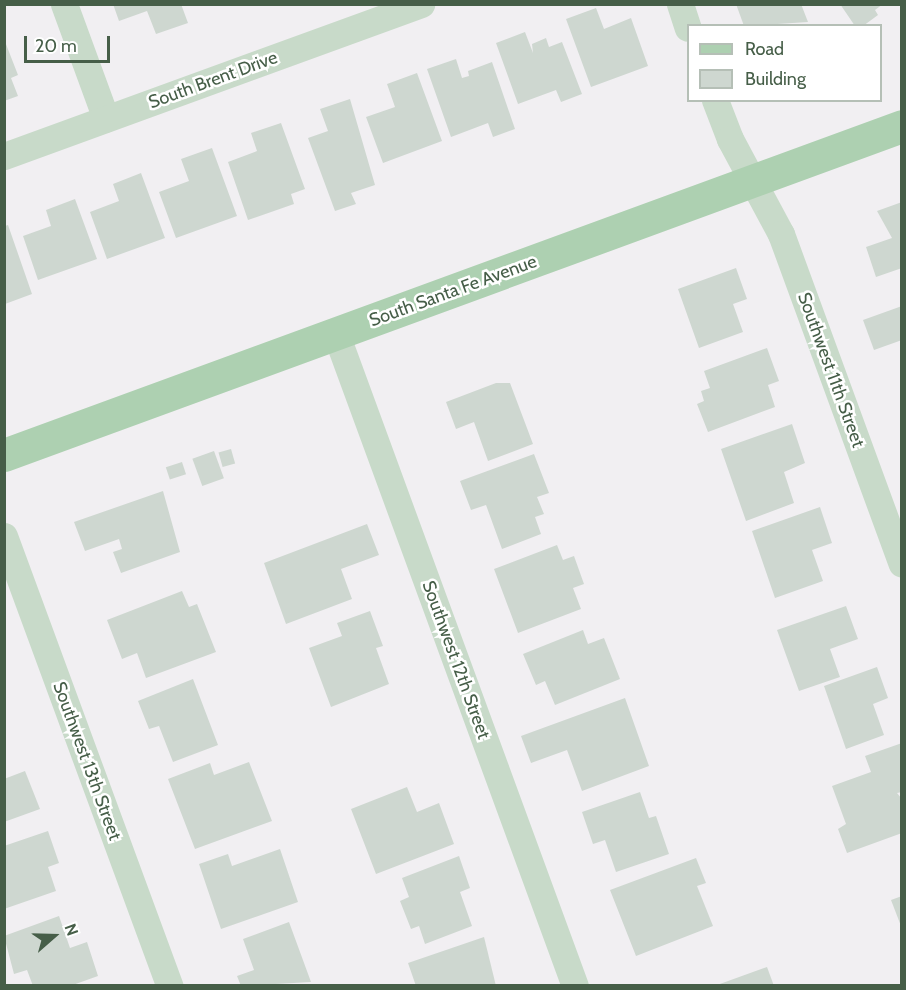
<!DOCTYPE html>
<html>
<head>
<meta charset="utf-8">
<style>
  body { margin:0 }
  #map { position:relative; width:906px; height:990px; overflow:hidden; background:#f1eff2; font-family:Cabin,sans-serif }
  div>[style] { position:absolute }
  .building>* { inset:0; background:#ced7d0; transform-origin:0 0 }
  .minor>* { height:27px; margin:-13.5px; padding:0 13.5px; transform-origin:13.5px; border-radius:13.5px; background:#c8dac9 }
  .major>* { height:33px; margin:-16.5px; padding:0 16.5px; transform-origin:16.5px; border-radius:16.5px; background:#add0b1 }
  span { translate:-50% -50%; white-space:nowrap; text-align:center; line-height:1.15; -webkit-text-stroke:5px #fff; paint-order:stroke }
  .street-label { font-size:18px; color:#465e48 }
  .frame { position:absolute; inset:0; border:6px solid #465e48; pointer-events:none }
  .legend { position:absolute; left:687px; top:24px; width:195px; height:78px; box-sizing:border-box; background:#fff; border:2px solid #b5bfb6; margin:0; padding:8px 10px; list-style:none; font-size:18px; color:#465e48 }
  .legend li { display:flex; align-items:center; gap:12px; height:30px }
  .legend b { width:30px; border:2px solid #b5bfb6 }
  .north { position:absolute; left:24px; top:906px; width:60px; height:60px; -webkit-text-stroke:4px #fff; paint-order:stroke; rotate:70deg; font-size:16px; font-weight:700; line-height:24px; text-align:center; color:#465e48 }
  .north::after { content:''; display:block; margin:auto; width:21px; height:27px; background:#465e48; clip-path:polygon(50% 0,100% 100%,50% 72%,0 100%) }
  .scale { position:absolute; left:24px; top:36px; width:86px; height:27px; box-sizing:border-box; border:3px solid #465e48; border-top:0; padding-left:8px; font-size:18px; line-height:21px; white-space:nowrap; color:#465e48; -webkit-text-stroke:4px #fff; paint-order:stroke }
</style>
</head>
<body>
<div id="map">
  <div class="building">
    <i style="clip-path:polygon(113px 4px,181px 4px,188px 23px,156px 34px,147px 11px,119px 21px)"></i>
    <i style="clip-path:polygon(736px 4px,801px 4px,808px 22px,744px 26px)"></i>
    <i style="clip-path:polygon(840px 4px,883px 4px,875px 10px,878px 15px,863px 26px,855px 26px)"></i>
    <i style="clip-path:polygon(596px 8px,604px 29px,631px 18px,648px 66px,591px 87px,566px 19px)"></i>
    <i style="clip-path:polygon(525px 32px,533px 53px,532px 44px,546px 38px,549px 47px,562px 42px,582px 94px,561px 102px,556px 90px,518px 104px,496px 43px)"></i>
    <i style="clip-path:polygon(4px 39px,18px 75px,11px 78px,18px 96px,4px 101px)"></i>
    <i style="clip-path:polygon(456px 59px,462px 78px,469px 76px,468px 71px,492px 62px,515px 129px,493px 137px,488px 123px,451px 137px,427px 69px)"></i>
    <i style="clip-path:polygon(417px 73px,442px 141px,383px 163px,366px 117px,395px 107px,387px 84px)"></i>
    <i style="clip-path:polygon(350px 99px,375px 185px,351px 193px,356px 204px,335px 211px,308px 138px,328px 131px,320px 109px)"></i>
    <i style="clip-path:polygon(281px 123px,305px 189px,291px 194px,294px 204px,248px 220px,228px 162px,257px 151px,251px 133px)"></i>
    <i style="clip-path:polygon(212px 148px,237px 216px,176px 238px,159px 192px,189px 181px,181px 159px)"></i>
    <i style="clip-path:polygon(141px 173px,165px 238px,107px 259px,90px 212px,119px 201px,113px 184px)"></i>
    <i style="clip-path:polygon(75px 199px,97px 259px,38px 280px,23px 236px,51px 226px,46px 210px)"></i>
    <i style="clip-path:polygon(902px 202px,902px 268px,876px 277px,866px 247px,892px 238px,877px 211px)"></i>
    <i style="clip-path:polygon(8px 225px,32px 294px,5px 304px,5px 226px)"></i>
    <i style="clip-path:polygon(736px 268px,747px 299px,733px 304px,743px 332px,699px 348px,678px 289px)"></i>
    <i style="clip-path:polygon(902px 306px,902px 340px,874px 350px,863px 320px)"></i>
    <i style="clip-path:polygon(767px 348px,779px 381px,768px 385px,775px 407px,708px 432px,697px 404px,704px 401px,701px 391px,710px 388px,704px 371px)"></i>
    <i style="clip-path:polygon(496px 383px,510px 383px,533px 444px,488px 461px,474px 422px,456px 429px,446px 402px)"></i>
    <i style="clip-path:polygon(792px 424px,805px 463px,784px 472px,794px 503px,746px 521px,721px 449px)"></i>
    <i style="left:231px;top:449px;width:15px;height:13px;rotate:74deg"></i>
    <i style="left:214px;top:451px;width:29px;height:23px;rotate:70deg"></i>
    <i style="clip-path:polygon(534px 454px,549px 493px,537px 497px,544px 514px,535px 517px,541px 534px,502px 549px,486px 505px,471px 510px,460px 481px)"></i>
    <i style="left:182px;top:462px;width:13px;height:17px;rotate:72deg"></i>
    <i style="clip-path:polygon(163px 491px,180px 552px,121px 573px,113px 552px,122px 549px,119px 539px,85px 551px,74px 522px)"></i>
    <i style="clip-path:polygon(820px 507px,832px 543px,812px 550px,823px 581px,775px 598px,752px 531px)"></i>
    <i style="clip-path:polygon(367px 524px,379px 555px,341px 569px,352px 599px,286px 624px,264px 563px)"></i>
    <i style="clip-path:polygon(557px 545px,563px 560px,574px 556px,584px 584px,573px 588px,581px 609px,518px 633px,494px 569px)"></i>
    <i style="clip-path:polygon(182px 591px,189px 607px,197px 604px,216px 652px,146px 678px,137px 653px,122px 659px,107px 620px)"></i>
    <i style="clip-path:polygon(846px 606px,858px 639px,830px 649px,840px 677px,799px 691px,777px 630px)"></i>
    <i style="clip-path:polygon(370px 611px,383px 646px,376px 648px,389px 684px,331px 707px,309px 648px,342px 636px,337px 623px)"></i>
    <i style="clip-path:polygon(583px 630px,588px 644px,604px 638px,620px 679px,555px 705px,545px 681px,536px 685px,523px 654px)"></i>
    <i style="clip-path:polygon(877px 667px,888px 698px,873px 704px,884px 735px,846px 749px,824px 686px)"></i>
    <i style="clip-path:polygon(193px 679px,218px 745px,173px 762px,159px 726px,149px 729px,138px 701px)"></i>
    <i style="clip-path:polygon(625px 698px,649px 766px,582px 791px,567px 750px,531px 763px,521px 736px)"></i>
    <i style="clip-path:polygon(902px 743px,902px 792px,897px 793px,902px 799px,902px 833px,847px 853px,838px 829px,846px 824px,832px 786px,871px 772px,865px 756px)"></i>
    <i style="clip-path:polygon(249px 762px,272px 821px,195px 849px,168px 779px,210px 763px,214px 775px)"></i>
    <i style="clip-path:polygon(25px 771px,40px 809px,4px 822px,4px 779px)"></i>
    <i style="clip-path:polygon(407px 787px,417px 812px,439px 803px,454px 844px,376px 874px,351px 809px)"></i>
    <i style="clip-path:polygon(640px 792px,649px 818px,656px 816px,669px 854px,616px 872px,605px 840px,593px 844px,582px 812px)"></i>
    <i style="clip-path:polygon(48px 831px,59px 863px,48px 867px,56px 891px,4px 909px,4px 846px)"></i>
    <i style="clip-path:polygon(280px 849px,298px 902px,221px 929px,199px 864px,228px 854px,232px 866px)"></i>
    <i style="clip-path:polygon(459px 856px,470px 888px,460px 892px,472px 926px,425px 944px,419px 926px,411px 929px,400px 901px,409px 897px,402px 878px)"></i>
    <i style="clip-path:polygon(696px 858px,706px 883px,697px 886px,713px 926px,636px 956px,610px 890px)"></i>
    <i style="clip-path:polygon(902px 896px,902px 926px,901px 926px,891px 900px)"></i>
    <i style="clip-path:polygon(59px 916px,70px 948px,87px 942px,98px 976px,70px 986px,33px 986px,27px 970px,14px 974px,4px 936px)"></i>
    <i style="clip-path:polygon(289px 922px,311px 982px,241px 986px,237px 976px,254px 970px,243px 939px)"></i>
    <i style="clip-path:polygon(484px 937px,496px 986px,416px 986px,408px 963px)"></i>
    <i style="clip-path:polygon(767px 967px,774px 986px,717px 986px,717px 985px)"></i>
  </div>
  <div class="minor">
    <i style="left:64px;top:4px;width:122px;rotate:69.9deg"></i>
    <i style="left:680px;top:4px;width:25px;rotate:72deg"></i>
    <i style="left:715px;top:100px;width:42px;rotate:69deg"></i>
    <i style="left:730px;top:139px;width:108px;rotate:61.8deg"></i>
    <i style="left:781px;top:234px;width:351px;rotate:69.9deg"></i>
    <i style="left:4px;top:156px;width:444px;rotate:-20deg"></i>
    <i style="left:336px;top:334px;width:694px;rotate:69.87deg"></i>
    <i style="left:4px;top:536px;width:480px;rotate:69.8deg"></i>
  </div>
  <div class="major">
    <i style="left:4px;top:455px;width:956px;rotate:-20.12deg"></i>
  </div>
  <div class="street-label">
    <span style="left:213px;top:80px;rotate:-20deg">South Brent Drive</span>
    <span style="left:453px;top:291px;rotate:-20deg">South Santa Fe Avenue</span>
    <span style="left:831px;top:370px;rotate:70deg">Southwest 11th Street</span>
    <span style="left:456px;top:660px;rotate:70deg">Southwest 12th Street</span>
    <span style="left:87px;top:761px;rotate:70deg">Southwest 13th Street</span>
  </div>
  <div class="frame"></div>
  <ul class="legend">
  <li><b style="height:8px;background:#add0b1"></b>Road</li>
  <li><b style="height:16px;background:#ced7d0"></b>Building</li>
  </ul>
  <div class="north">N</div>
  <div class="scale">20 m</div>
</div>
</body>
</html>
